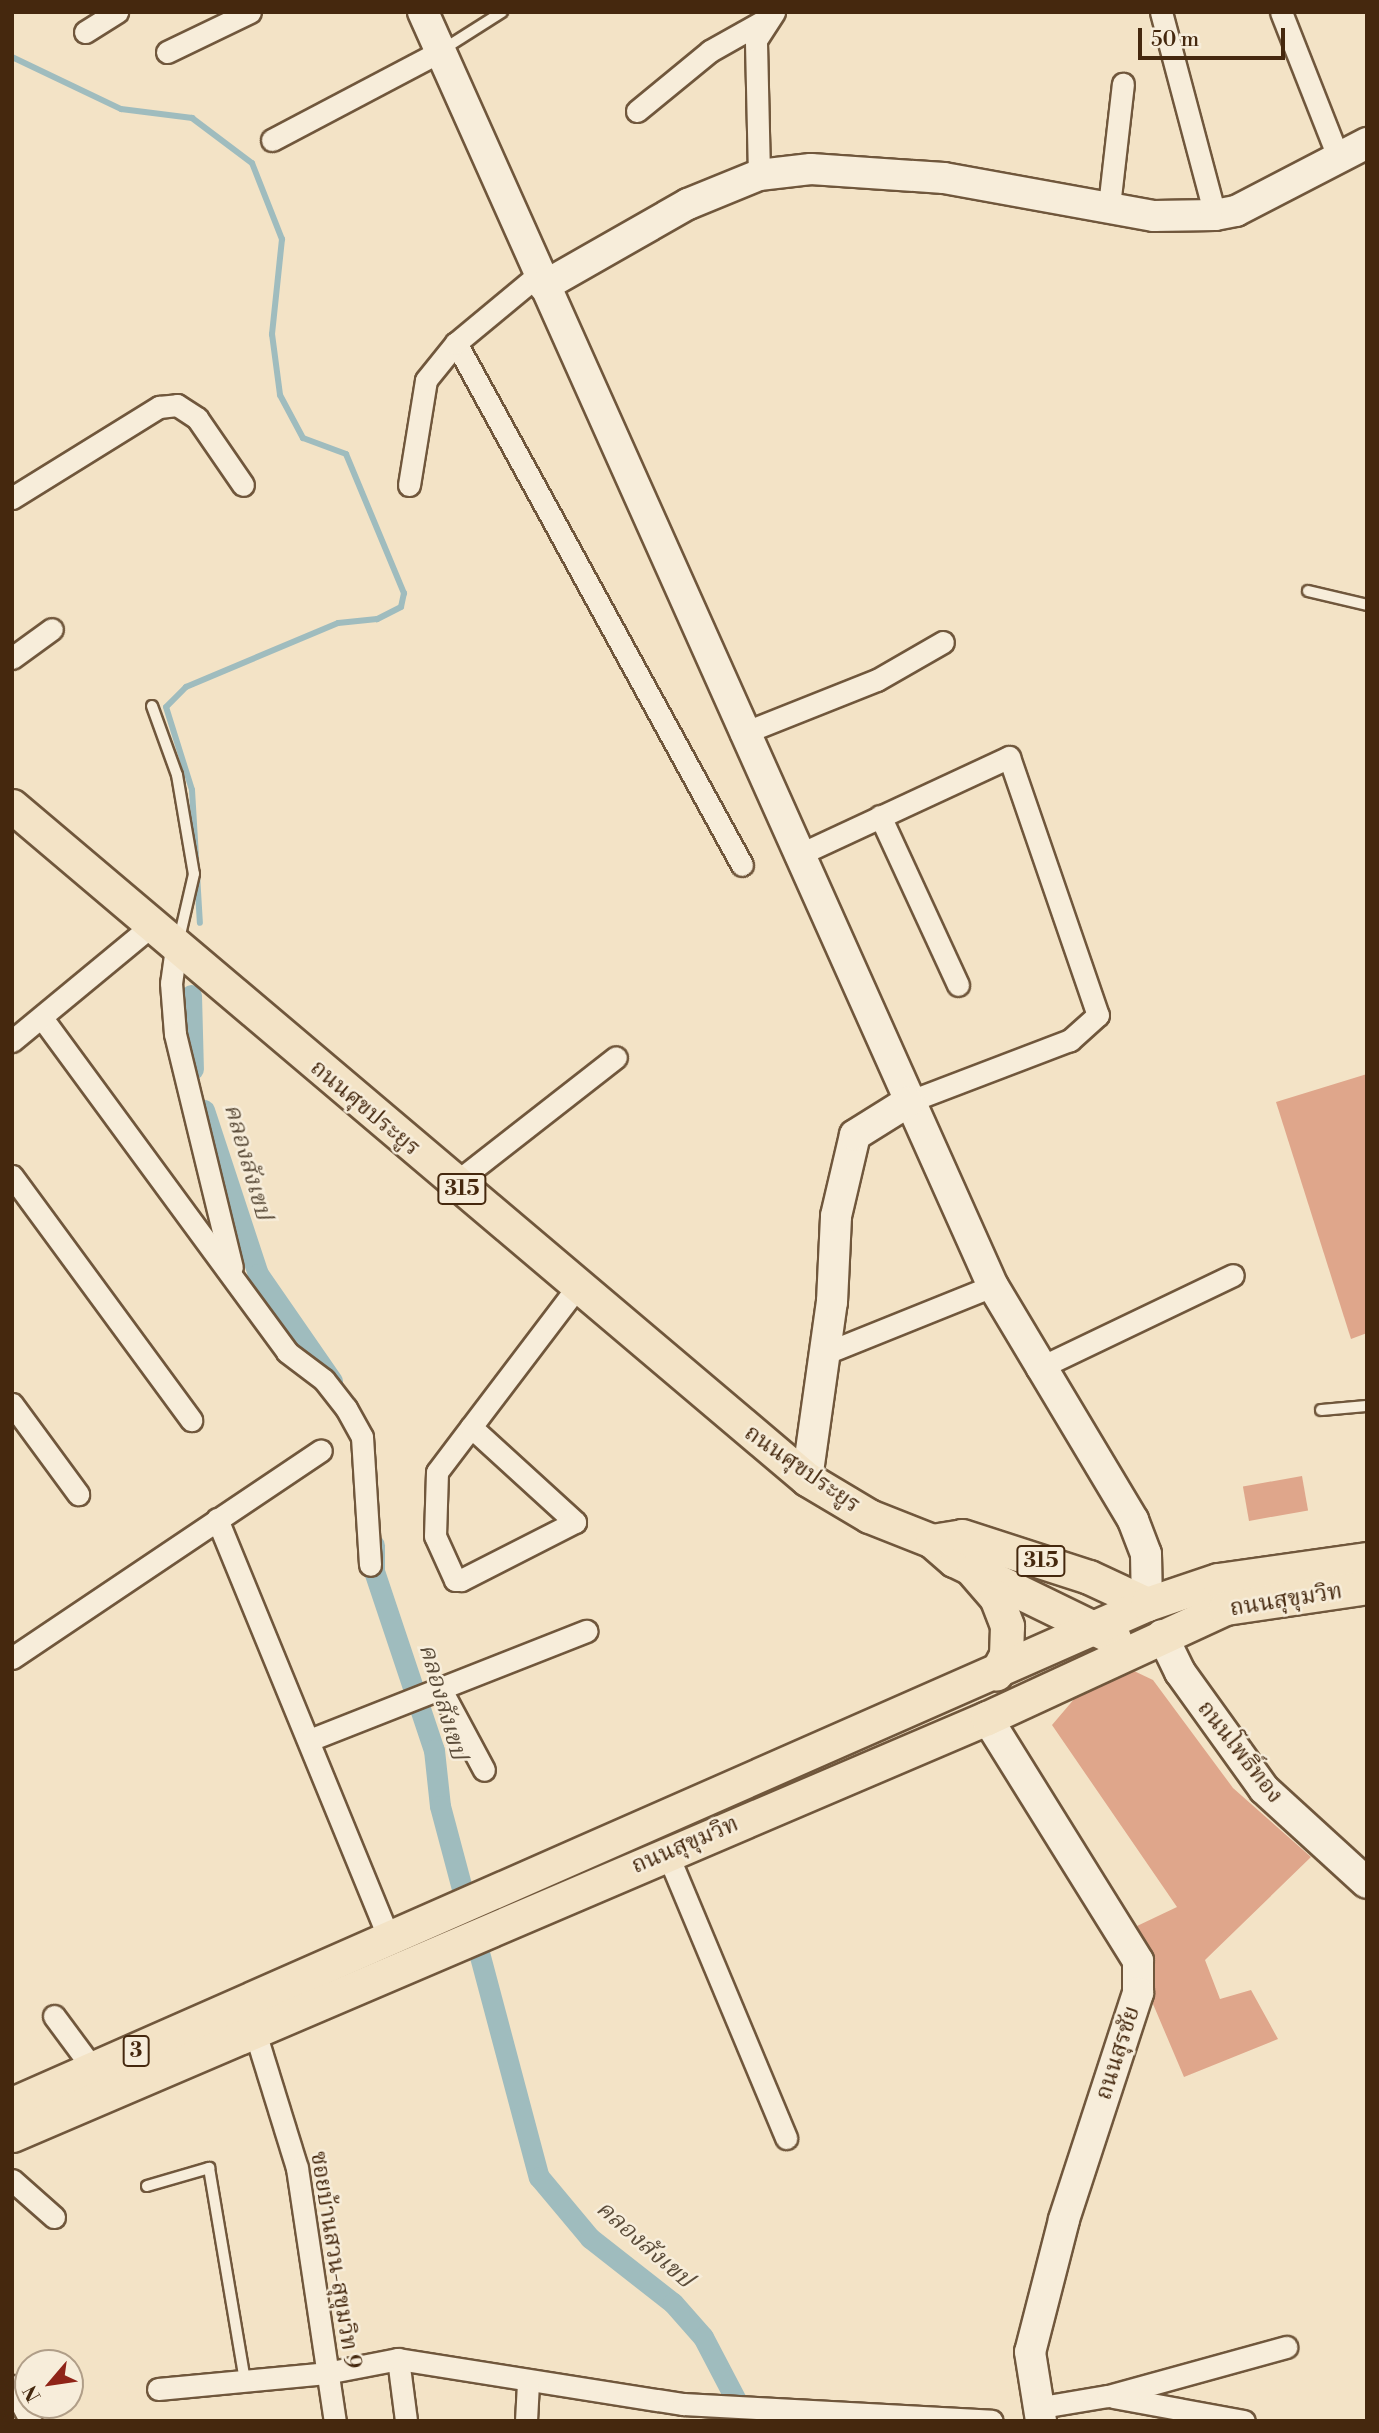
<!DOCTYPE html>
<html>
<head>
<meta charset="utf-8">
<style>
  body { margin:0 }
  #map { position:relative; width:1379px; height:2433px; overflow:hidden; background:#f3e3c6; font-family:"Libre Bodoni","Noto Serif Thai",serif }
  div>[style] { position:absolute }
  .stream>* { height:6px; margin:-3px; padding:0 3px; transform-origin:3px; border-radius:3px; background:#9fbcbe }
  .canal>* { height:21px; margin:-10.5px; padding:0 10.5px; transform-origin:10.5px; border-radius:10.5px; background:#9fbcbe }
  .building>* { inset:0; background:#dfa68b; transform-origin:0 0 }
  .roads { filter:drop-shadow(2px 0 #70573c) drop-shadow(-2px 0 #70573c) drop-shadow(0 2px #70573c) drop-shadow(0 -2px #70573c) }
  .lane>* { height:10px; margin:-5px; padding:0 5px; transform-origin:5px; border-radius:5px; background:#f7edda }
  .street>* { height:21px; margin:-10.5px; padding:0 10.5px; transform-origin:10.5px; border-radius:10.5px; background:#f7edda }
  .secondary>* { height:30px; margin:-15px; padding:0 15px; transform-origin:15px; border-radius:15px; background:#f7edda }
  .primary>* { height:33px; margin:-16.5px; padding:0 16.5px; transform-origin:16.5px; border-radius:16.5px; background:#f3e3c6 }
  span { translate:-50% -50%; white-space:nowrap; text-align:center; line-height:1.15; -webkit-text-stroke:5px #f7edda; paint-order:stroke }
  .shield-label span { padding:2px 5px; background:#f7edda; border:2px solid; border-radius:5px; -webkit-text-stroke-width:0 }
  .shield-label { font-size:21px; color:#45280e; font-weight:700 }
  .street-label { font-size:23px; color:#45280e }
  .water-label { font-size:24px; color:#5c4d3a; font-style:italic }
  .frame { position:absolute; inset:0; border:14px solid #45280e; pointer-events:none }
  .north { position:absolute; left:14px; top:2349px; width:70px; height:70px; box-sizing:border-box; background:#f7edda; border:2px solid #b09e88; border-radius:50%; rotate:241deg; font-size:19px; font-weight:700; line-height:28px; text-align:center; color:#45280e }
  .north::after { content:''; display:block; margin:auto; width:24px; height:32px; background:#8f2418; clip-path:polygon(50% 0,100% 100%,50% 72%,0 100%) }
  .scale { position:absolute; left:1138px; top:28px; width:147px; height:32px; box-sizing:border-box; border:4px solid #45280e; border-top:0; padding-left:9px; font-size:21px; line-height:24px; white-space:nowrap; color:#45280e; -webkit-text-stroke:5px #f7edda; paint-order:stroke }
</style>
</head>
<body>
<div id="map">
  <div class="stream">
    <i style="left:12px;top:57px;width:121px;rotate:25.5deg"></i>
    <i style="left:121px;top:109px;width:72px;rotate:7.2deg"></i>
    <i style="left:192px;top:118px;width:75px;rotate:36.9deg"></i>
    <i style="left:252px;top:163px;width:82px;rotate:68.5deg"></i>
    <i style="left:282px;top:239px;width:96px;rotate:96deg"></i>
    <i style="left:272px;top:334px;width:62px;rotate:82.5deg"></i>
    <i style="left:280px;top:395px;width:49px;rotate:61.9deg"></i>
    <i style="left:303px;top:438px;width:46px;rotate:20.4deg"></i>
    <i style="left:346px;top:454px;width:151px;rotate:67.4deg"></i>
    <i style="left:404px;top:593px;width:14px;rotate:102deg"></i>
    <i style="left:401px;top:607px;width:27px;rotate:153deg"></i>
    <i style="left:377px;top:619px;width:39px;rotate:174deg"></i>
    <i style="left:338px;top:623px;width:165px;rotate:157.2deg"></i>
    <i style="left:186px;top:687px;width:28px;rotate:135deg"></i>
    <i style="left:166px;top:707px;width:87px;rotate:72.6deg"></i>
    <i style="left:192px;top:790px;width:133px;rotate:86.6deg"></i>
  </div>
  <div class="canal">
    <i style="left:191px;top:995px;width:74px;rotate:88.5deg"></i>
    <i style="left:204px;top:1110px;width:173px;rotate:71.8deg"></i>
    <i style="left:258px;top:1274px;width:130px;rotate:55.3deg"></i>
    <i style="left:374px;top:1545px;width:26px;rotate:90deg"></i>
    <i style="left:374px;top:1571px;width:189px;rotate:71.5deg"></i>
    <i style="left:434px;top:1750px;width:56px;rotate:83.9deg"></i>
    <i style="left:440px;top:1806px;width:384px;rotate:75.1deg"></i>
    <i style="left:539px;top:2177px;width:80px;rotate:50.1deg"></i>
    <i style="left:590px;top:2238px;width:105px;rotate:38.1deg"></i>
    <i style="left:673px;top:2303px;width:45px;rotate:48.6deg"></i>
    <i style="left:703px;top:2337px;width:95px;rotate:62.4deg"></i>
  </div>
  <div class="building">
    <i style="clip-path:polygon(1367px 1074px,1367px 1333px,1351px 1339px,1276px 1102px)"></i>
    <i style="left:1302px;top:1476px;width:35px;height:60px;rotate:80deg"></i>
    <i style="clip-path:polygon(1134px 1671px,1153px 1680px,1233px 1788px,1311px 1857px,1205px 1960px,1220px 1999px,1251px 1990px,1278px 2039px,1184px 2077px,1153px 2004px,1155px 1960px,1137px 1926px,1177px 1907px,1052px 1725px,1075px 1698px)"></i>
  </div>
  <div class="roads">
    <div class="lane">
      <i style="left:442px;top:50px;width:71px;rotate:-32.3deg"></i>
      <i style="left:1308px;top:591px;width:61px;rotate:13.3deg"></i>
      <i style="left:152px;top:706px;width:73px;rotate:70.1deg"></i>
      <i style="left:177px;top:775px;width:100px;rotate:80.3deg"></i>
      <i style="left:194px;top:874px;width:67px;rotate:103deg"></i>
      <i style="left:1321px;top:1410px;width:46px;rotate:-5deg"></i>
      <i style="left:147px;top:2186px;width:65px;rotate:-16.2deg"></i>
      <i style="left:209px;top:2168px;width:216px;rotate:80.4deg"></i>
    </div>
    <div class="street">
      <i style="left:1161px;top:12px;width:210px;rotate:75.1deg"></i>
      <i style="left:1281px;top:12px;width:158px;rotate:68.5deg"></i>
      <i style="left:85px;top:32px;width:38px;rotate:-32deg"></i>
      <i style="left:167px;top:52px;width:92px;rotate:-25.7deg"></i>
      <i style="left:637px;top:111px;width:94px;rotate:-39.4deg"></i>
      <i style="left:710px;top:51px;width:63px;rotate:-29.4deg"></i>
      <i style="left:272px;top:140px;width:189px;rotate:-27.8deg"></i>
      <i style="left:759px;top:175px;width:135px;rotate:-91.3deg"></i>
      <i style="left:756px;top:40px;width:33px;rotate:-57deg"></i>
      <i style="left:1109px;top:206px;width:123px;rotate:-83.5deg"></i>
      <i style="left:456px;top:343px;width:595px;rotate:61.28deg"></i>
      <i style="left:409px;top:485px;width:106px;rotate:-80.8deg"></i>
      <i style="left:426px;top:380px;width:48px;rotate:-51deg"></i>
      <i style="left:456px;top:343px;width:108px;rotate:-39.7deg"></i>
      <i style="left:12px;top:498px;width:173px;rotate:-31.8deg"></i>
      <i style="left:159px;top:407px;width:18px;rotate:-6deg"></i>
      <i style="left:177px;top:405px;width:24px;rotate:33deg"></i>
      <i style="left:197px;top:418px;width:81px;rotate:55.5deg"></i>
      <i style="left:12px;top:658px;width:49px;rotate:-35.9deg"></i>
      <i style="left:741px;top:734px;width:146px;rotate:-21.7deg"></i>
      <i style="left:877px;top:680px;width:76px;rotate:-29.9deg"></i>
      <i style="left:880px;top:816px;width:186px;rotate:65.2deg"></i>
      <i style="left:796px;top:856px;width:235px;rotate:-24.9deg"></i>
      <i style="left:1009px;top:757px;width:273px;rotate:71deg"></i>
      <i style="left:1098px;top:1015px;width:38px;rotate:138deg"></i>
      <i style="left:1070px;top:1040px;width:173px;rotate:159.1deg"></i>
      <i style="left:176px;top:948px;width:35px;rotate:98deg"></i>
      <i style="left:171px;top:983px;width:51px;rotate:85.5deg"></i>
      <i style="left:175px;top:1034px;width:240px;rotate:76.3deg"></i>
      <i style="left:42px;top:1018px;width:414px;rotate:53.7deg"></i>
      <i style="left:287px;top:1352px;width:46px;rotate:37.1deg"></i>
      <i style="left:324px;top:1380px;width:36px;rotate:52deg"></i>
      <i style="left:346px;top:1408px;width:33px;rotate:61deg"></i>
      <i style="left:362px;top:1437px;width:128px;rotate:86.4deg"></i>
      <i style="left:12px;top:1041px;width:180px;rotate:-39.6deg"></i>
      <i style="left:12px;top:1176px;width:303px;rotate:53.7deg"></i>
      <i style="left:455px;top:1183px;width:204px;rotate:-38deg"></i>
      <i style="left:826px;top:1353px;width:180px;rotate:-21.9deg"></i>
      <i style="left:1037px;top:1369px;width:217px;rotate:-25.6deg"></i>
      <i style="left:12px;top:1404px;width:112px;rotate:53.7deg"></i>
      <i style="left:471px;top:1427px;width:141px;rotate:42.4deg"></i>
      <i style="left:575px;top:1522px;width:128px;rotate:153deg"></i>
      <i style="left:461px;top:1580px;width:6px;rotate:180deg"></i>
      <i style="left:455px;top:1580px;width:48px;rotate:-114.4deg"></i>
      <i style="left:435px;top:1536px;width:64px;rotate:-88.2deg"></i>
      <i style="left:437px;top:1472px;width:56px;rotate:-52.9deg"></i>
      <i style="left:471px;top:1427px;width:177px;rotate:-52.8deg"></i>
      <i style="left:217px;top:1519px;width:455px;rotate:67.7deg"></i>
      <i style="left:12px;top:1658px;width:372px;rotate:-33.9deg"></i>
      <i style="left:439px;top:1686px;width:95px;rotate:61.8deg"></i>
      <i style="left:312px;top:1739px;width:295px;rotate:-21.5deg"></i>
      <i style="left:667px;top:1853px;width:309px;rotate:67.3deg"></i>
      <i style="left:54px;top:2016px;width:67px;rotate:53.5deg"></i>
      <i style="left:254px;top:2029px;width:145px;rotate:72.8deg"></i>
      <i style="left:297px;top:2168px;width:256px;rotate:81.5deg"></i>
      <i style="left:12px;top:2180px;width:56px;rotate:41.4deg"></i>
      <i style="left:398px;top:2359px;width:63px;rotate:82.6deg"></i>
      <i style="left:12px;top:2386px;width:40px;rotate:62deg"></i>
      <i style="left:158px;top:2389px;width:169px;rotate:-5.4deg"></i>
      <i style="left:326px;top:2373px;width:73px;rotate:-11deg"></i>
      <i style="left:398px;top:2359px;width:289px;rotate:9deg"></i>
      <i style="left:683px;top:2404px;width:309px;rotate:3.1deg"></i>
      <i style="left:1113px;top:2397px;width:133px;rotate:10.4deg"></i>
      <i style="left:1036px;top:2408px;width:73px;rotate:-9.5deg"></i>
      <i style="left:1108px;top:2396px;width:185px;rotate:-15.4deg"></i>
      <i style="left:526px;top:2421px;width:38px;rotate:-87deg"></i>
    </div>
    <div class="secondary">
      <i style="left:423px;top:12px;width:1396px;rotate:65.9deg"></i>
      <i style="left:993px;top:1286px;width:273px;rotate:59.1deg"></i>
      <i style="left:1133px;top:1520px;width:36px;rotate:69deg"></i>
      <i style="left:1146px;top:1554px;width:50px;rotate:88.9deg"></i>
      <i style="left:544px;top:286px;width:166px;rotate:-29.7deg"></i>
      <i style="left:688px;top:204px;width:77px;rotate:-22.2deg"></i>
      <i style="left:759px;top:175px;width:52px;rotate:-6.6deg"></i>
      <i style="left:811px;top:169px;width:133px;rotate:3.9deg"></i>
      <i style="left:944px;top:178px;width:213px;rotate:10.3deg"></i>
      <i style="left:1154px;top:216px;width:61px;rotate:-0.9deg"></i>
      <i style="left:1215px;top:215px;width:21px;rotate:-11deg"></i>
      <i style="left:1236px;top:211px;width:148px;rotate:-27.4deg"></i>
      <i style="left:807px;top:1479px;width:179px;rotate:-82deg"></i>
      <i style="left:832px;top:1302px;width:86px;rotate:-87.3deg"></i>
      <i style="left:836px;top:1216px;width:83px;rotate:-76.8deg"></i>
      <i style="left:855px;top:1135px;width:62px;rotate:-31.9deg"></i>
      <i style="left:1162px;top:1635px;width:41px;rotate:64.1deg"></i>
      <i style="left:1180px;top:1672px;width:144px;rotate:54.3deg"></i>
      <i style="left:1264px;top:1789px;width:139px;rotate:42.4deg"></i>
      <i style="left:987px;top:1718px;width:286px;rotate:58.1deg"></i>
      <i style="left:1138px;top:1961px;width:32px;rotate:90deg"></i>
      <i style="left:1138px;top:1993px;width:239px;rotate:108.1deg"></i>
      <i style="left:1064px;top:2220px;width:136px;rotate:104.4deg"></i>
      <i style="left:1030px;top:2352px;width:70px;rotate:80.9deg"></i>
    </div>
    <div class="primary">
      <i style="left:12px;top:806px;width:1042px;rotate:40.25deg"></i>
      <i style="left:807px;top:1479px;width:72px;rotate:30.8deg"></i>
      <i style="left:869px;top:1516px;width:68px;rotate:21.6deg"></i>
      <i style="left:932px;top:1541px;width:29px;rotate:41deg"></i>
      <i style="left:954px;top:1560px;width:178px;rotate:26deg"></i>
      <i style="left:932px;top:1541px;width:30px;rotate:-9deg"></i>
      <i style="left:962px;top:1536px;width:133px;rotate:17.9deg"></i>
      <i style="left:1089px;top:1577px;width:64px;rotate:25deg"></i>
      <i style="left:973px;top:1571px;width:35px;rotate:49deg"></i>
      <i style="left:996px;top:1597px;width:31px;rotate:69deg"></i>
      <i style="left:1007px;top:1626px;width:29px;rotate:92deg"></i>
      <i style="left:1006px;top:1655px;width:21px;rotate:118deg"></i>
      <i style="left:12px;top:2104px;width:1240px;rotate:-23.77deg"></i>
      <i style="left:1147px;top:1604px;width:75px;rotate:-18.7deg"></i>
      <i style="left:1218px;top:1580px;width:150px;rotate:-8deg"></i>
      <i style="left:12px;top:2135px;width:1060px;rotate:-23.16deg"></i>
      <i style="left:987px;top:1718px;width:262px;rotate:-24.8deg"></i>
      <i style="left:1225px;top:1608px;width:144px;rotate:-8.4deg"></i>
    </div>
  </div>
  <div class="shield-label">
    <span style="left:462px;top:1189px">315</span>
    <span style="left:1041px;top:1561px">315</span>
    <span style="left:136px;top:2051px">3</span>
  </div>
  <div class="street-label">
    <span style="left:365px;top:1108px;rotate:40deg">ถนนศุขประยูร</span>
    <span style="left:802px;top:1469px;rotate:35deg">ถนนศุขประยูร</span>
    <span style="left:1286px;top:1600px;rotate:-9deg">ถนนสุขุมวิท</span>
    <span style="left:1240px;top:1752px;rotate:52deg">ถนนโพธิ์ทอง</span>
    <span style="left:685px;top:1845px;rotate:-23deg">ถนนสุขุมวิท</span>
    <span style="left:1118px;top:2053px;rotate:-72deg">ถนนสุรชัย</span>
    <span style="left:335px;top:2260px;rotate:81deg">ซอยบ้านสวน-สุขุมวิท 9</span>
  </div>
  <div class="water-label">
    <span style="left:247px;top:1162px;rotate:74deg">คลองสังเขป</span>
    <span style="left:442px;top:1702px;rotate:74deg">คลองสังเขป</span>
    <span style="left:644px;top:2245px;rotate:41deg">คลองสังเขป</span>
  </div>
  <div class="frame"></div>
  <div class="north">N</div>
  <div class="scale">50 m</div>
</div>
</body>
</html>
